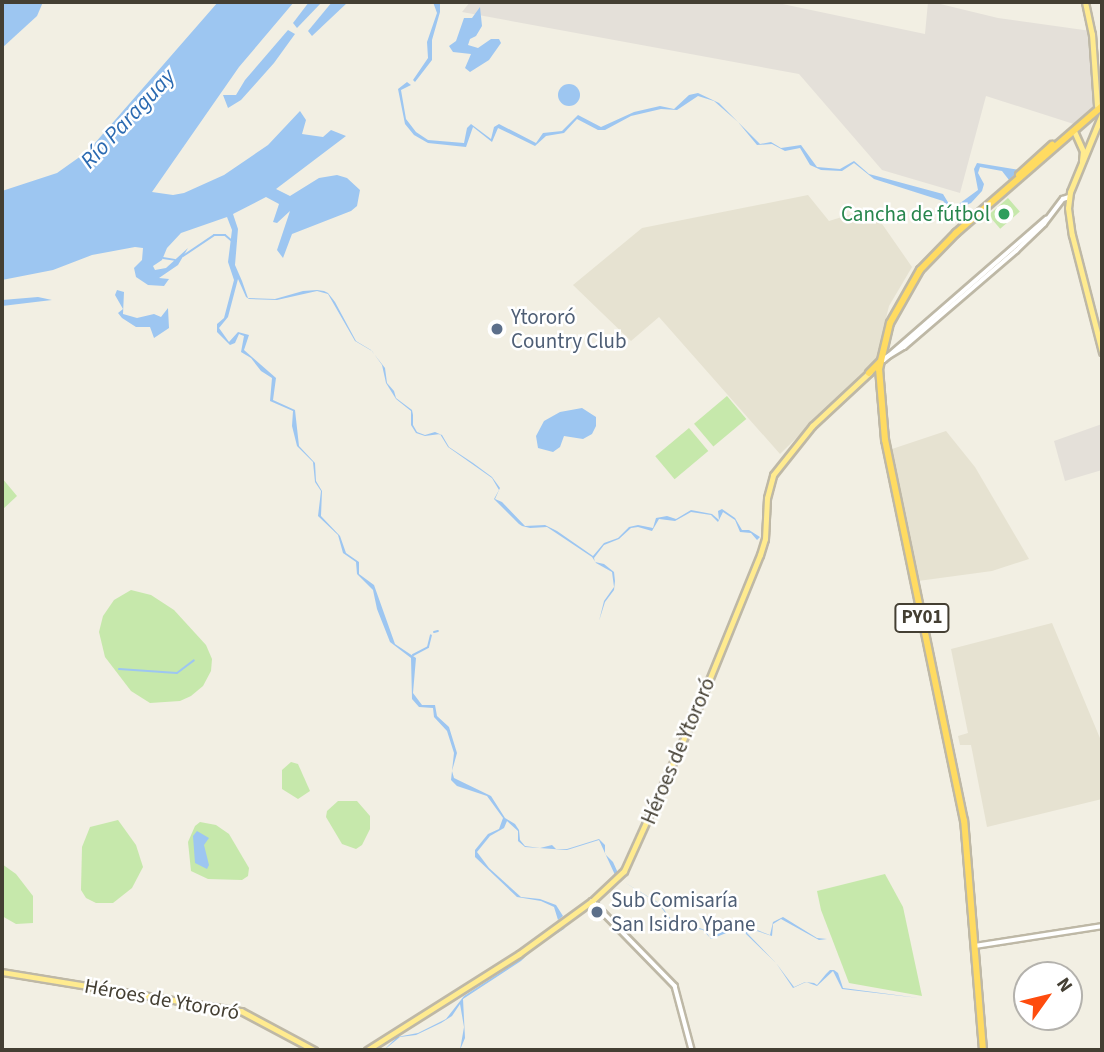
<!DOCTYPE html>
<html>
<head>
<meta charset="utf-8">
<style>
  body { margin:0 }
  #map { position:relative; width:1104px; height:1052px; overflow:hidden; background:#f2efe3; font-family:"Source Sans 3",sans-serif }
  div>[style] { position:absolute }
  .residential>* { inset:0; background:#e6e2d1 }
  .industrial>* { inset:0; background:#e4e0d9 }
  .green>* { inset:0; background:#c6e8ab; transform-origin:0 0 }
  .water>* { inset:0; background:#9dc6f1 }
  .round { border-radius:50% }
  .stream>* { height:2px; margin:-1px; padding:0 1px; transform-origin:1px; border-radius:1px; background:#9dc6f1 }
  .roads { filter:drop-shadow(2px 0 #beb8a6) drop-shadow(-2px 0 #beb8a6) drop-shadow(0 2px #beb8a6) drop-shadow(0 -2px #beb8a6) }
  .minor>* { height:3.5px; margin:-1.75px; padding:0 1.75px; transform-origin:1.75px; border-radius:1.75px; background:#fff }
  .major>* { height:5px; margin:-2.5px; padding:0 2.5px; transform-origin:2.5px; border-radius:2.5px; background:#ffeb8f }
  .highway>* { height:6px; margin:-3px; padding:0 3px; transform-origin:3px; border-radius:3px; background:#ffdb61 }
  .dots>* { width:19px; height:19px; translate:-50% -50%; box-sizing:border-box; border:4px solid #fff; border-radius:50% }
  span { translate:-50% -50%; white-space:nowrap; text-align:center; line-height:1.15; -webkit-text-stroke:5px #fff; paint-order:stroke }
  .shield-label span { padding:2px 5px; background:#fff; border:2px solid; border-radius:5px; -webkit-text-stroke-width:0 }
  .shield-label { font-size:19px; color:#443f33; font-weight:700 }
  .leisure-label { font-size:21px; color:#27864d }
  .right { translate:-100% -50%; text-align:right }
  .service-label { font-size:21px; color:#4e5e75 }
  .left { translate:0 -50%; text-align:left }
  .street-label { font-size:21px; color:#443f33 }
  .water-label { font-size:23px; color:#2b6ab1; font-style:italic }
  .frame { position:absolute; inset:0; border:4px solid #443f33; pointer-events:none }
  .north { position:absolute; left:1013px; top:961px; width:70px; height:70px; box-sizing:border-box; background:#fff; border:2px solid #b4b2ad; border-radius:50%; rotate:56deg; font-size:19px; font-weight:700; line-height:28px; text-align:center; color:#443f33 }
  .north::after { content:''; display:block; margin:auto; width:24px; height:32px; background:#fe4c0e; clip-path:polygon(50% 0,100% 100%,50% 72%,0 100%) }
</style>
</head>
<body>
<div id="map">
  <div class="residential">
    <i style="clip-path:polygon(808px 195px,829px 221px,871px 208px,912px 267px,889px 306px,876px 360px,780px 454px,659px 317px,631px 341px,573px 285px,642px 228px)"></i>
    <i style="clip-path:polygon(946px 431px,975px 467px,1029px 559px,992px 571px,918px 581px,892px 449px)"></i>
    <i style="clip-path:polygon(1052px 623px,1102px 743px,1102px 799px,987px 827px,971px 745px,960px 745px,958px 736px,968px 733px,951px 649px)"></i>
  </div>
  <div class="industrial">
    <i style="clip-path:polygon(470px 2px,773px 2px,925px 34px,928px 2px,932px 2px,998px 18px,1091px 31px,1097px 113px,1080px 126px,986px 96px,960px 193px,882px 170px,799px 74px,462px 12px)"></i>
    <i style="clip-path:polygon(1102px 424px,1102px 470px,1065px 481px,1054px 441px)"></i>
  </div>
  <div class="green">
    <i style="left:1008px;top:198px;width:18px;height:26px;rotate:49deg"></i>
    <i style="left:727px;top:396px;width:30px;height:43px;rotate:50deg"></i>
    <i style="left:689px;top:428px;width:30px;height:44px;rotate:50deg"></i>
    <i style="clip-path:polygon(2px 478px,17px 496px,2px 510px)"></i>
    <i style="clip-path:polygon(131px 590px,151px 595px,174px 610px,206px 645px,212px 659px,211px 671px,203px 686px,191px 696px,180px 701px,150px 703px,131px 691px,105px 657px,99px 632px,103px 616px,114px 600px)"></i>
    <i style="clip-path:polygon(291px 762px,298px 764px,310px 791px,298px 799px,282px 789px,282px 770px)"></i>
    <i style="clip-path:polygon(338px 801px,357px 801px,370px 816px,370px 829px,362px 845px,356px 849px,342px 844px,326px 817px,327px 811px)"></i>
    <i style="clip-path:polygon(118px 820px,136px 845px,143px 867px,132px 888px,113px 903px,96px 903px,86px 898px,81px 890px,82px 847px,90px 827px)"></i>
    <i style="clip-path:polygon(200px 822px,216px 825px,229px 834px,249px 868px,248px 876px,242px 880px,208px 879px,191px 871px,188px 842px,195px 826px)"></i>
    <i style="clip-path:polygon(2px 864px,16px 874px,33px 896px,33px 923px,16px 924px,2px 916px)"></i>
    <i style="clip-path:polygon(885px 874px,903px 907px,922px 996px,849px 983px,821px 910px,817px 891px)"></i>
  </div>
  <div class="water">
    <i style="clip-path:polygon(2px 2px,43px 2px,37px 16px,2px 48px)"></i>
    <i style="clip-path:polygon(218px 2px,294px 2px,239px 67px,152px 192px,173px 195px,184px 193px,224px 175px,268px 145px,300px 111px,306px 120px,302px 134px,323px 137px,331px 130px,346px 136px,276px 189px,290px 196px,319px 178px,337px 175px,347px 178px,360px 190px,357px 206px,351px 211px,292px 234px,283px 258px,277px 250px,290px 211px,277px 223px,273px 222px,279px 204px,266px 197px,233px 214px,238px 229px,235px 265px,242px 281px,248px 298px,275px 299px,303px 291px,317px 290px,324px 291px,328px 293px,335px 302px,356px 341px,371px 350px,385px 368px,387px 383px,394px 391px,396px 398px,412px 410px,413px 415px,413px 425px,417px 432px,425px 435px,435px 432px,442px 435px,449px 447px,473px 463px,492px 477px,500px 488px,495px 499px,502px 502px,525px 526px,545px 525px,557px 531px,593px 556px,604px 543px,618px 538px,629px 527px,638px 525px,653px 528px,656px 518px,667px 516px,676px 519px,691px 510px,712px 514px,719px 520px,718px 511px,722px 509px,735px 518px,742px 530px,749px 530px,760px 537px,757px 540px,751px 533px,740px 532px,735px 520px,723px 512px,718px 522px,711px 515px,691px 512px,675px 521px,659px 519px,652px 531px,638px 527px,631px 528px,619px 539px,604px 545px,594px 558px,595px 562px,604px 564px,614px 572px,615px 581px,614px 590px,605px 602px,599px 621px,604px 601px,614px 587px,612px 572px,596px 563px,592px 557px,547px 527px,530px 528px,522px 526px,519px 524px,494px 499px,499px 490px,492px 478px,448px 447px,440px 434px,425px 436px,416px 433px,411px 425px,411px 411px,396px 399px,386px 383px,382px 365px,372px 351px,355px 341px,328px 294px,317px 291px,277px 300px,249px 299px,246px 297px,238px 279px,228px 317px,219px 328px,229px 342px,238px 332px,249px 335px,244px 350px,276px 378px,273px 400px,295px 410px,299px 446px,315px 463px,316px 481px,322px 491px,321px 516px,340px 536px,346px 553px,359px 562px,359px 574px,374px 585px,395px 644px,416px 658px,413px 693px,422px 705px,435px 705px,437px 716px,449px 727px,457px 753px,452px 771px,454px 778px,491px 796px,505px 818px,515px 824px,519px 830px,520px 840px,525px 846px,540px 848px,552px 845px,556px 849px,567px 849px,599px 839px,605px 845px,605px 854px,613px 862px,618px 873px,615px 875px,599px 840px,567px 850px,525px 847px,518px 841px,518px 831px,507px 821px,504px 828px,490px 836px,477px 852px,489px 868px,521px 897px,540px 899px,556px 905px,563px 916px,558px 920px,554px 907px,541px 901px,517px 897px,475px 857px,475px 850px,488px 834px,499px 829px,503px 818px,487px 796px,457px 786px,451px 780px,454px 753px,447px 731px,434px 717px,433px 708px,419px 707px,412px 699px,411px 658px,390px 642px,377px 609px,373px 590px,357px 574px,356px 562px,343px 553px,338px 535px,318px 516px,321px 491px,315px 482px,313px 462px,297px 446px,292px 426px,293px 411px,270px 401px,272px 378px,261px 371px,251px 358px,241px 352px,244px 336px,239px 334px,235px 343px,230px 345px,217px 332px,217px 324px,224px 318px,234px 280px,228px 262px,232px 230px,227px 217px,181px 233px,167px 248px,162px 260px,153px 266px,155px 270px,166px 268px,188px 248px,178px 265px,159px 278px,169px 279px,164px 286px,148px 285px,136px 277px,134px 268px,142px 260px,143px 248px,135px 247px,92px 255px,53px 270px,2px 280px,2px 191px,57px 173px,88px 151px)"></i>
    <i style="clip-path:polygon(309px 2px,322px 2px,297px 28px,293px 23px)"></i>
    <i style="clip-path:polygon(332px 2px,348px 2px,312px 36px,308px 31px)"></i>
    <i style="clip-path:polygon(433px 2px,440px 2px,440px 12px,432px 40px,432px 60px,415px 82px,413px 80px,428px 58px,427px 42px,437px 13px)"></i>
    <i style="clip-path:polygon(480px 7px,482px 26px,476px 36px,470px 39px,468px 45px,478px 48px,491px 39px,499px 39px,501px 43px,489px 60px,470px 72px,465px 68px,471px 54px,453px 52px,449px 46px,456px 41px,464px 18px,472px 18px)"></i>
    <i style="clip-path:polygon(288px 30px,295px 34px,274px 63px,241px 100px,228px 108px,223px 95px,236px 95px,245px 80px)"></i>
    <i style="clip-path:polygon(407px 82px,411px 85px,401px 90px,406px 119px,416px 132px,428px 140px,464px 143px,467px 128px,471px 124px,491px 139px,494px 127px,499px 124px,536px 143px,543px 133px,562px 131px,578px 115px,601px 127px,634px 112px,660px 106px,674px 109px,689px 95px,698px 93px,719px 103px,760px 144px,771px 142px,781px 148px,801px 145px,817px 167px,840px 169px,854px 161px,869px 174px,943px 194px,952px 209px,978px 190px,974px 169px,977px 163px,1019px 170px,1009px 180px,1002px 171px,980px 167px,978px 173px,984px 184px,982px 191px,971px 203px,953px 211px,943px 201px,874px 179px,854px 163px,842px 171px,821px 170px,810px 165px,800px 148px,785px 151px,772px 144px,757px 145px,738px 122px,714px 101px,698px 96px,677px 110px,661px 109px,631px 116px,605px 130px,598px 130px,577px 119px,564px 133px,546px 136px,535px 146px,498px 128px,492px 142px,473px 127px,466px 147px,428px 143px,414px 135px,405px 124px,398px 89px)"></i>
    <i class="round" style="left:558px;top:84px;width:22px;height:22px"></i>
    <i style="clip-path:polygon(117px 290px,124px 292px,123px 314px,137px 318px,154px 314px,161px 317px,168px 308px,169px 328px,154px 338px,150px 327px,136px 327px,122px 318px,118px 313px,123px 309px,115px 295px)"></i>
    <i style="clip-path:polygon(38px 297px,52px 300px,2px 306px,2px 300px)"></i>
    <i style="clip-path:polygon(582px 408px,596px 417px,596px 426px,592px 434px,583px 439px,564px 436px,560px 447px,553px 452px,538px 448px,536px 436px,544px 421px,560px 412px)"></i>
    <i style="clip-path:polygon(197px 831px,209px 838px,204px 845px,209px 865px,207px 869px,195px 863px,193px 836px)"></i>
    <i style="clip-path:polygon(624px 882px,659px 903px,673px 922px,690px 920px,694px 926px,705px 930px,710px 938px,721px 932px,733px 930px,757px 930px,770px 935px,773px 922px,783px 917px,817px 938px,827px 939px,819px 940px,781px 919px,773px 924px,772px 936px,757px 931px,747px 933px,776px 963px,794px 987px,805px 982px,814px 983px,817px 985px,826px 974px,830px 970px,834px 970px,838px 973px,843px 988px,919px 998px,842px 989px,833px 971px,817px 986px,806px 982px,793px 988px,776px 963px,745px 933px,734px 930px,711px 939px,703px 930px,695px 928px,690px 921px,672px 922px,658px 903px)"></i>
    <i style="clip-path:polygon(589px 907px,569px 921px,564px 929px,538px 945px,521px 961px,463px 999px,465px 1038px,460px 1050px,464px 1027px,460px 1004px,452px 1016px,441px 1023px,416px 1035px,400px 1037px,384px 1050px,397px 1037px,418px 1033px,446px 1019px,464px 996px,515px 963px,540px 941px,562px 929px,567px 921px)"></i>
  </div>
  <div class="stream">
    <i style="left:183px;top:256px;width:37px;rotate:-34deg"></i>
    <i style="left:214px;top:235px;width:11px"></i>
    <i style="left:225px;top:235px;width:8px;rotate:40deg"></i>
    <i style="left:163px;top:258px;width:12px;rotate:9deg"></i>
    <i style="left:2px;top:490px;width:1px;rotate:90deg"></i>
    <i style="left:434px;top:632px;width:4px;rotate:-14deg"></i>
    <i style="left:413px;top:655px;width:17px;rotate:-28deg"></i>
    <i style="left:428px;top:647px;width:12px;rotate:-76deg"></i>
    <i style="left:119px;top:669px;width:58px;rotate:3.9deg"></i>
    <i style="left:177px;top:673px;width:21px;rotate:-37deg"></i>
  </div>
  <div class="roads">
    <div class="minor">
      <i style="left:882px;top:360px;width:26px;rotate:-31deg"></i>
      <i style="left:904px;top:347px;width:148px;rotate:-40.6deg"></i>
      <i style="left:1016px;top:251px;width:39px;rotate:-44deg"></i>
      <i style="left:1044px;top:224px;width:31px;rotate:-53deg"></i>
      <i style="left:1063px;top:199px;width:6px;rotate:-18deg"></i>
      <i style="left:884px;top:360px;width:215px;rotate:-41deg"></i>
      <i style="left:592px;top:901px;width:119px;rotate:45.7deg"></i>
      <i style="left:675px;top:986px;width:66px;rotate:75.1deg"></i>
      <i style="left:975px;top:946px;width:129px;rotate:-8.9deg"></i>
    </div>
    <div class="major">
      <i style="left:1085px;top:2px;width:33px;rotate:78deg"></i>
      <i style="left:1092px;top:34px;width:72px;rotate:86deg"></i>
      <i style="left:1102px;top:114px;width:84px;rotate:112.3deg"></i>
      <i style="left:1070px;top:192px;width:16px;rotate:97deg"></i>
      <i style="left:1068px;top:208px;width:27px;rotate:82deg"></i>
      <i style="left:1072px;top:235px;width:121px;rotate:75.6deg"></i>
      <i style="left:1074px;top:131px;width:22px;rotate:66deg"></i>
      <i style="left:1083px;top:151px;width:10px;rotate:96deg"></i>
      <i style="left:2px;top:972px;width:242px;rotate:9.3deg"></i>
      <i style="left:241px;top:1011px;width:83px;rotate:28.1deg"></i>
      <i style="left:367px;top:1050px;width:180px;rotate:-32.3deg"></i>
      <i style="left:519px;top:954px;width:90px;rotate:-36deg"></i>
      <i style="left:592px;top:901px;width:44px;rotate:-43.2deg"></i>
      <i style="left:624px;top:871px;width:182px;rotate:-65.7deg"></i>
      <i style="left:699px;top:705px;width:162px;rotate:-67.9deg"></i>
      <i style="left:760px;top:555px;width:17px;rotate:-73deg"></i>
      <i style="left:765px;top:539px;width:41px;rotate:-87.2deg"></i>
      <i style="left:767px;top:498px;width:24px;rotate:-75deg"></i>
      <i style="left:773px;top:475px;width:63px;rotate:-51.5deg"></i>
      <i style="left:812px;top:426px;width:79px;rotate:-43deg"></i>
    </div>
    <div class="highway">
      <i style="left:1019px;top:175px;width:45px;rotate:-42.3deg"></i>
      <i style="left:869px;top:373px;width:17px;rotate:-45deg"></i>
      <i style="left:983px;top:1050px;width:230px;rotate:-94.7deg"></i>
      <i style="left:964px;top:821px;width:389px;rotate:-101.7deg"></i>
      <i style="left:885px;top:440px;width:71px;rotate:-94.8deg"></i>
      <i style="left:879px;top:369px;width:47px;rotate:-76.6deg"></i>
      <i style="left:890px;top:323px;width:61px;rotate:-60.5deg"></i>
      <i style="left:920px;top:270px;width:52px;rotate:-45.8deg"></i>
      <i style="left:956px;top:233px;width:194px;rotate:-41deg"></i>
    </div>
  </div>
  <div class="dots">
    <i style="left:1004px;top:214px;background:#2e9e5b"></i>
    <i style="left:497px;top:329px;background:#5c6f8a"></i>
    <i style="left:597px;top:912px;background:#5c6f8a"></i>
  </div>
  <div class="shield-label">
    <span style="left:922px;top:618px">PY01</span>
  </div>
  <div class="leisure-label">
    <span class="right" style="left:990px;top:214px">Cancha de fútbol</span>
  </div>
  <div class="service-label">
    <span class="left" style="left:511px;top:329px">Ytororó<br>Country Club</span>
    <span class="left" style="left:611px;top:912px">Sub Comisaría<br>San Isidro Ypane</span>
  </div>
  <div class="street-label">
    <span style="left:678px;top:751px;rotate:-67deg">Héroes de Ytororó</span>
    <span style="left:162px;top:999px;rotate:10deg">Héroes de Ytororó</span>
  </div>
  <div class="water-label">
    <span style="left:128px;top:119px;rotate:-47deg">Río Paraguay</span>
  </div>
  <div class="frame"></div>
  <div class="north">N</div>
</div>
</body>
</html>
